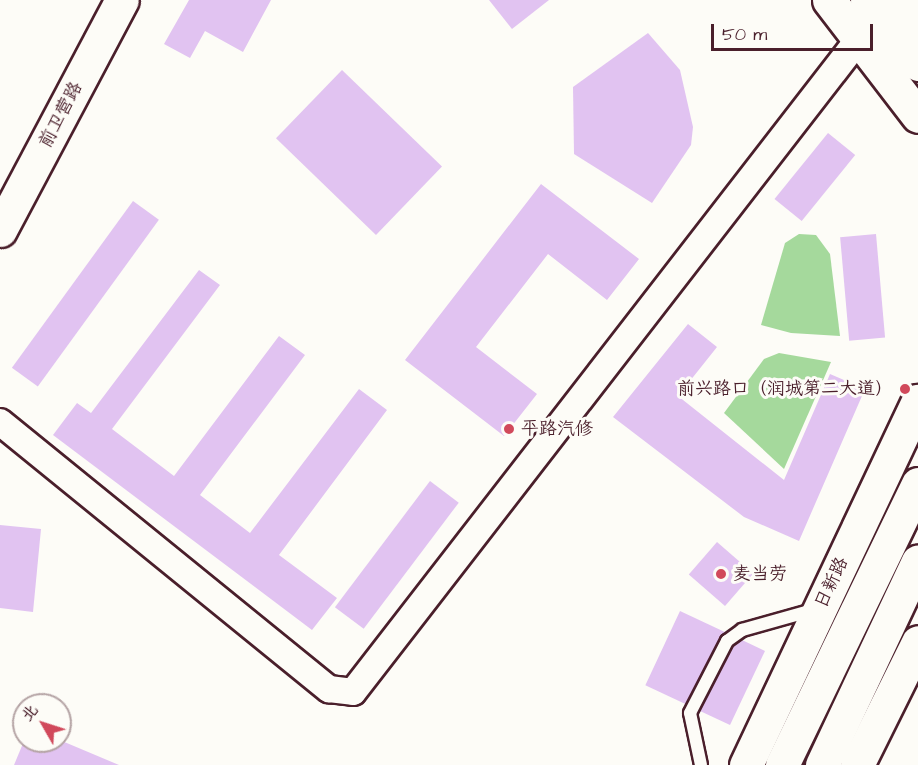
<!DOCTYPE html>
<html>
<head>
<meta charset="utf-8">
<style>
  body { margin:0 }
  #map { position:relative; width:918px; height:765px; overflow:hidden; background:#fdfcf7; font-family:"Architects Daughter","LXGW WenKai TC",sans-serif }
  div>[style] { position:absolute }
  .green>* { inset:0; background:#a5d99c }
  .building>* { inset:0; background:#e1c3f1; transform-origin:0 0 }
  .roads { filter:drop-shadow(2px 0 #4a1f2b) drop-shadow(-2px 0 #4a1f2b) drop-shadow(0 2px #4a1f2b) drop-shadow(0 -2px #4a1f2b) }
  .lane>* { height:12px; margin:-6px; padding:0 6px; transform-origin:6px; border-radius:6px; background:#fdfcf7 }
  .street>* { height:26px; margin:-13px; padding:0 13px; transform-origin:13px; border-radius:13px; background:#fdfcf7 }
  .secondary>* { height:33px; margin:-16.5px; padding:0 16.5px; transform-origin:16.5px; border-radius:16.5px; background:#fdfcf7 }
  .dots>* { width:16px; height:16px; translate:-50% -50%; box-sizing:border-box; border:3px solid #fdfcf7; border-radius:50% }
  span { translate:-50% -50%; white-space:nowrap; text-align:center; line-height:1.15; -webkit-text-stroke:6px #fdfcf7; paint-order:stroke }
  .street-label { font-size:18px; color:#4a1f2b }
  .poi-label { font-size:18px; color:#4a1f2b }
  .right { translate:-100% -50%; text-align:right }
  .left { translate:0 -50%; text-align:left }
  .north { position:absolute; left:12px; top:693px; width:60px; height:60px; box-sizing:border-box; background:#fdfcf7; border:2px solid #b5a4a5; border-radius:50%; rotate:309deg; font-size:16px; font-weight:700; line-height:24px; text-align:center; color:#4a1f2b }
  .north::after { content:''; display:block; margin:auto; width:21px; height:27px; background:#d1495b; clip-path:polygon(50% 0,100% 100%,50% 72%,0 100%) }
  .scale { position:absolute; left:711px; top:24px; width:162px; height:27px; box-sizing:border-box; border:3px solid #4a1f2b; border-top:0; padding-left:8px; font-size:18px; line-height:21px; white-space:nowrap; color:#4a1f2b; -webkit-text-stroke:4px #fdfcf7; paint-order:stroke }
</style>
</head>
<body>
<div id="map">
  <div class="green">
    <i style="clip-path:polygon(799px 234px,816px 235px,830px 254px,840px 336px,791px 333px,761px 325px,785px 243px)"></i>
    <i style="clip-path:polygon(779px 353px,831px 362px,784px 469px,724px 413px,764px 359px)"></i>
  </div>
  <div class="building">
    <i style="clip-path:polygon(189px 0,271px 0,243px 52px,205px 31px,190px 58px,164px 44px)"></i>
    <i style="clip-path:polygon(489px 0,549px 0,512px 29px)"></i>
    <i style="clip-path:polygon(648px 33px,680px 70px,693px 127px,691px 145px,652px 203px,574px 154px,573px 87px)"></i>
    <i style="left:342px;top:70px;width:139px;height:95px;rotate:44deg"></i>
    <i style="left:828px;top:133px;width:35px;height:85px;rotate:39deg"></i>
    <i style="clip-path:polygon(541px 184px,639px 259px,607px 300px,548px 254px,476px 347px,537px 394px,504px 436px,405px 360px)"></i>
    <i style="left:133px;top:201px;width:32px;height:206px;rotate:36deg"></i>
    <i style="left:876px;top:234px;width:104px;height:36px;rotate:85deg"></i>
    <i style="clip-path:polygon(199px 270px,220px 285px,112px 429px,174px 476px,279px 336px,305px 355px,200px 495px,250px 533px,359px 389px,387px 410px,279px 555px,337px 598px,312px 630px,53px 435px,77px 403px,91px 413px)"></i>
    <i style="clip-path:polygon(688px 324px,717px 347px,678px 396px,784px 480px,830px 374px,865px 389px,799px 541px,744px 517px,613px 417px)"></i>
    <i style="left:430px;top:481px;width:36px;height:158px;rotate:37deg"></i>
    <i style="clip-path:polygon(0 525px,41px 529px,33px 612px,0 608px)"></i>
    <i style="left:717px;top:542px;width:48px;height:43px;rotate:41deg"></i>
    <i style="left:680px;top:611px;width:50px;height:82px;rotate:25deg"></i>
    <i style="clip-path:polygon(742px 640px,765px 651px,730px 725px,700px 711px,733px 646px)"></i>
    <i style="clip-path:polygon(24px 741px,62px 741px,119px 765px,14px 765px)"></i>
  </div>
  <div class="roads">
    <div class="lane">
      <i style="left:701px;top:765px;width:53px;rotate:-101.9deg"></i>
      <i style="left:690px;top:713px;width:81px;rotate:-62.8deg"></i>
      <i style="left:727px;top:641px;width:19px;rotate:-36deg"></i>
      <i style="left:742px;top:630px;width:74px;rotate:-15.7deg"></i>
    </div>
    <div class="street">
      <i style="left:0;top:422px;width:424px;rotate:39.1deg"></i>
      <i style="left:329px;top:689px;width:24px;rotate:7deg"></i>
      <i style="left:353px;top:692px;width:826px;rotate:-52.23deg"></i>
    </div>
    <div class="secondary">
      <i style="left:829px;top:0;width:146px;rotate:52.5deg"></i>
      <i style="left:867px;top:0;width:82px;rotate:51.4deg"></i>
      <i style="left:898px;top:0;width:32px;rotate:51deg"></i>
      <i style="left:0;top:230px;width:260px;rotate:-62.1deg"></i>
      <i style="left:746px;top:765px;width:403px;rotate:-64.7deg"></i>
      <i style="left:782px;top:765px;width:312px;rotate:-64.2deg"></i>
      <i style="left:822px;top:765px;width:225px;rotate:-64.8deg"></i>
      <i style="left:857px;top:765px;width:137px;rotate:-63.6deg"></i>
    </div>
  </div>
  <div class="dots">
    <i style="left:905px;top:389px;background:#d1495b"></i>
    <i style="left:509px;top:429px;background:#d1495b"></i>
    <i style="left:721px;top:574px;background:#d1495b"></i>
  </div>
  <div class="street-label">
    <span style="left:61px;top:115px;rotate:-62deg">前卫营路</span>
    <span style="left:832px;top:583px;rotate:-65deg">日新路</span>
  </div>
  <div class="poi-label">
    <span class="right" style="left:893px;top:389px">前兴路口（润城第二大道）</span>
    <span class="left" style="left:521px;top:429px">平路汽修</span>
    <span class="left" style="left:733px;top:574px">麦当劳</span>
  </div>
  <div class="north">北</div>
  <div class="scale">50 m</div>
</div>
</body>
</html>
